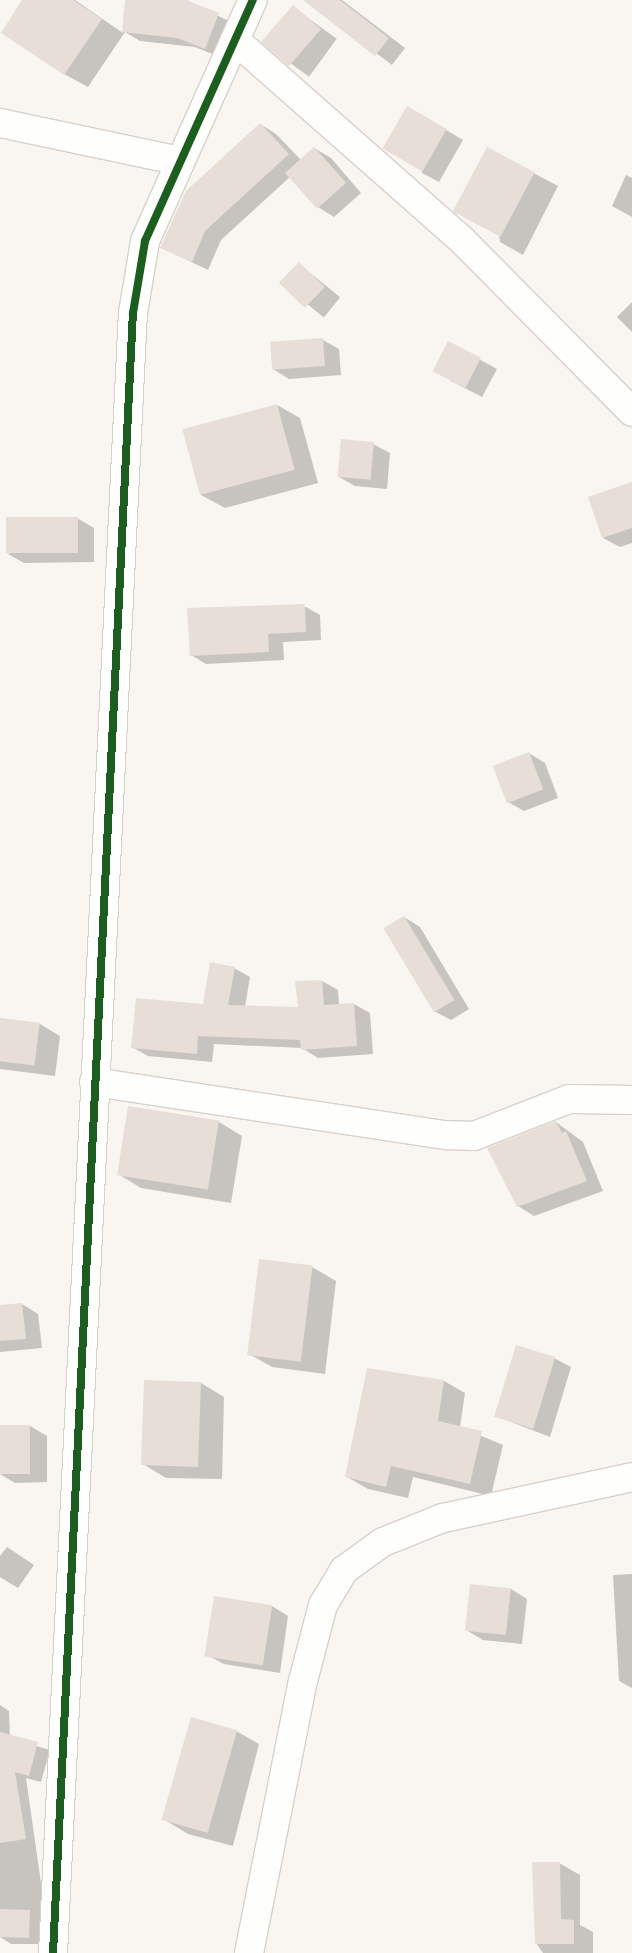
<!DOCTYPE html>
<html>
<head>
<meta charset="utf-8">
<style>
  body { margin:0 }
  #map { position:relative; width:632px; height:1953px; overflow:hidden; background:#f9f5f0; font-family:Inter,sans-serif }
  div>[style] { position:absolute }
  .shadow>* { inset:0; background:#0003; transform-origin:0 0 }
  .building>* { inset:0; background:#e6ded7; transform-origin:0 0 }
  .roads { filter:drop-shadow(1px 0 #d7d1cb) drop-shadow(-1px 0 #d7d1cb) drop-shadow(0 1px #d7d1cb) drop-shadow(0 -1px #d7d1cb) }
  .minor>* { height:28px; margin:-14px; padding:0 14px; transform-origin:14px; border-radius:14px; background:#fefefd }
  .cycleway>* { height:8px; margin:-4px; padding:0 4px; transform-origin:4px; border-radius:4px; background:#1b5e20 }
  span { translate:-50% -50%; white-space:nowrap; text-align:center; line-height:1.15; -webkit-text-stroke:4.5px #fffaf3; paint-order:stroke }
</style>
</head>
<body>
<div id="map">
  <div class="shadow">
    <i style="clip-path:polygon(24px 0,75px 0,123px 33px,126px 0,186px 0,235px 24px,222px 58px,195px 47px,140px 41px,125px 32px,88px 87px,64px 74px)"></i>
    <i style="clip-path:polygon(305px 0,342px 0,405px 48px,392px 65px)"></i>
    <i style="left:293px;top:7px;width:54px;height:47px;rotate:36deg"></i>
    <i style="clip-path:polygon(407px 107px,463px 140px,439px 182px,422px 173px)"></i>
    <i style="clip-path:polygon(260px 124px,276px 134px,301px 160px,314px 148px,331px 158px,361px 193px,334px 217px,318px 207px,290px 177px,221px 240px,208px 270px,162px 248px)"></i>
    <i style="clip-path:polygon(488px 149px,558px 186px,523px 255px,500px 242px)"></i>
    <i style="clip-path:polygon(626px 175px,632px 178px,632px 217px,612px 206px)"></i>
    <i style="left:299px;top:264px;width:53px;height:26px;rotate:39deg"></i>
    <i style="clip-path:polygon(632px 302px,632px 332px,617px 317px)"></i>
    <i style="clip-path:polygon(323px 340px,339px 349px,341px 375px,289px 379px,273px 369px)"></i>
    <i style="clip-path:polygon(449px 343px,497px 369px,482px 397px,451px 381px)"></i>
    <i style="clip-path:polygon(277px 405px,300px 418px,318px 483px,225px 508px,201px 495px)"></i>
    <i style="clip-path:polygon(373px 444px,390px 453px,387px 489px,355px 486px,339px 477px)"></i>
    <i style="clip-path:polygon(632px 483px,632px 543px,620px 547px,603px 538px)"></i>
    <i style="clip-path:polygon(77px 518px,94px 528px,94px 562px,24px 563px,8px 554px)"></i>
    <i style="clip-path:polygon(304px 606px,320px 615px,321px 640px,283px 642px,284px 660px,206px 664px,191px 655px)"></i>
    <i style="clip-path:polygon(529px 753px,545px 763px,558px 798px,524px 811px,508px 802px)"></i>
    <i style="clip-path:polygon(404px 917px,420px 927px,469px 1009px,451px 1020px,434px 1011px)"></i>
    <i style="clip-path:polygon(234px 968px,250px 977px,245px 1007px,299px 1009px,322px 981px,338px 990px,339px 1005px,354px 1004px,370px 1013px,373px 1054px,318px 1058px,302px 1048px,214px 1044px,212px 1062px,148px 1056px,132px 1047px,204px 1005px)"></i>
    <i style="clip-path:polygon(0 1019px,40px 1024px,60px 1036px,55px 1076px,0 1069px)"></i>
    <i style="clip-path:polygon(219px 1122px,242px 1136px,231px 1203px,141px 1188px,118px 1174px)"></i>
    <i style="clip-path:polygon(556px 1122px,583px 1142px,603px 1191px,534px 1216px,518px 1206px)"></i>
    <i style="clip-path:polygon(312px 1267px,336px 1281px,325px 1374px,272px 1367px,249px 1354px)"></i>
    <i style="clip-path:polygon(22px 1304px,38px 1314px,42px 1348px,0 1352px,0 1306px)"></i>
    <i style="clip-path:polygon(554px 1358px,571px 1367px,550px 1437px,496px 1416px)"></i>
    <i style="clip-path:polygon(444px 1381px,465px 1393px,460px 1427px,503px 1445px,491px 1496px,413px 1477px,408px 1498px,368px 1489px,347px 1477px)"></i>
    <i style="clip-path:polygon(201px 1383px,224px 1397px,222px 1479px,166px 1478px,143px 1464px)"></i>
    <i style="clip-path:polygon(0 1426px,30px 1426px,47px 1436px,47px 1482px,15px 1483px,0 1474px)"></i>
    <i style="clip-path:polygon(7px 1547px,34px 1565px,18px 1588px,0 1577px,0 1556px)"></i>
    <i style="clip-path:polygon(632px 1574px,632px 1688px,619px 1681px,613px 1575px)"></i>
    <i style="clip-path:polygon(511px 1589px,527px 1599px,522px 1644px,483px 1640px,466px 1630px)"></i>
    <i style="clip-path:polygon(272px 1606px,288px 1616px,280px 1673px,224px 1664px,207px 1655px)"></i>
    <i style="clip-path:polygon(0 1705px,9px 1711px,10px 1738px,50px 1750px,41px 1782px,26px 1778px,42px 1890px,42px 1944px,11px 1944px,0 1937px)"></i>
    <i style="clip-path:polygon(236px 1731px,259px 1744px,233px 1846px,188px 1834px,165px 1820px)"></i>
    <i style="clip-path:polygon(559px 1863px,580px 1875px,580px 1925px,593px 1932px,593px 1953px,543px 1953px,536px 1943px)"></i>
  </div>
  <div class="building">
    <i style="clip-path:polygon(22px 0,73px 0,102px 19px,64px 75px,1px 33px)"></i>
    <i style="clip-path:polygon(125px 0,186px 0,219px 13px,205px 49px,177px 38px,122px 32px)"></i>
    <i style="clip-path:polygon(303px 0,340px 0,389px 38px,375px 56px)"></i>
    <i style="left:293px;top:5px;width:37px;height:49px;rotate:41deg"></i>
    <i style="left:407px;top:106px;width:46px;height:49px;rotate:30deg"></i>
    <i style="clip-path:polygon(260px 123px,289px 154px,205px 231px,192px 262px,160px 248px,186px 191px)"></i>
    <i style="left:314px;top:147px;width:48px;height:39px;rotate:48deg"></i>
    <i style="left:487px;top:147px;width:54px;height:73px;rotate:28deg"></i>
    <i style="left:299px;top:262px;width:36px;height:29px;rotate:44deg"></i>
    <i style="left:323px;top:338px;width:28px;height:53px;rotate:86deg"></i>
    <i style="left:448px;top:341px;width:37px;height:34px;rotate:27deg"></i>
    <i style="left:277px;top:404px;width:68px;height:98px;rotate:75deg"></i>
    <i style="left:341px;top:439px;width:33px;height:38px;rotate:5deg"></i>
    <i style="clip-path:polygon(632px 482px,632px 528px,602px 538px,588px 497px)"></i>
    <i style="left:78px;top:517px;width:36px;height:72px;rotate:90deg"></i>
    <i style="clip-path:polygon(305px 604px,306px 632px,268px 634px,269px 652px,190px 656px,187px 608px)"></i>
    <i style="left:529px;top:752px;width:40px;height:39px;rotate:69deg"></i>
    <i style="left:404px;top:916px;width:98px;height:24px;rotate:59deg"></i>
    <i style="clip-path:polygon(210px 962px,235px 967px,228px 1005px,298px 1007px,295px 981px,322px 980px,324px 1005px,354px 1003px,357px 1046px,301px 1050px,300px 1040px,198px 1036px,197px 1054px,131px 1048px,136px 998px,203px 1004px)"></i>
    <i style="left:0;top:1018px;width:40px;height:43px;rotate:7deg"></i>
    <i style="left:128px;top:1106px;width:92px;height:70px;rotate:9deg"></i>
    <i style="clip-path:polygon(556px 1121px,562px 1133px,566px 1131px,587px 1181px,517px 1207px,487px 1148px)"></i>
    <i style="left:259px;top:1259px;width:54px;height:97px;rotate:7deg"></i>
    <i style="clip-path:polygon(22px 1303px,26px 1339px,0 1341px,0 1305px)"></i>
    <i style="left:516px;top:1345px;width:41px;height:75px;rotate:17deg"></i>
    <i style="clip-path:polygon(367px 1368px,444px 1380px,438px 1421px,482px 1431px,470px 1484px,391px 1466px,386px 1487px,345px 1477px)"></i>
    <i style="left:144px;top:1380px;width:57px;height:85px;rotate:2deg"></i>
    <i style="left:0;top:1425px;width:30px;height:49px"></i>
    <i style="left:470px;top:1584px;width:41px;height:47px;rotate:6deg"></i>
    <i style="left:214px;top:1596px;width:59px;height:61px;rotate:9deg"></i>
    <i style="left:191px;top:1717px;width:48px;height:107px;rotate:16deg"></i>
    <i style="clip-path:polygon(0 1732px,38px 1742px,29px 1776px,15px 1772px,26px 1839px,0 1843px)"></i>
    <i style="clip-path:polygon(532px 1862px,560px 1862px,561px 1919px,574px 1920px,574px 1944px,535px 1944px)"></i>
    <i style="left:0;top:1909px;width:30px;height:28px;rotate:2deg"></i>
  </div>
  <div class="roads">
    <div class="minor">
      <i style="left:235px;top:40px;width:301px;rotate:41.4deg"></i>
      <i style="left:461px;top:239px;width:243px;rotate:45.3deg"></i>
      <i style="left:0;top:123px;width:184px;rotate:11.9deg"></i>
      <i style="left:94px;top:1082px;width:356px;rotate:8.6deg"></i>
      <i style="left:446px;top:1135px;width:28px;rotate:2deg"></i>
      <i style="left:474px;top:1136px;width:102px;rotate:-21.3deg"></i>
      <i style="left:569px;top:1099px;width:63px;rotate:0.9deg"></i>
      <i style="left:53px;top:1953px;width:1642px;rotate:-87.21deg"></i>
      <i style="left:133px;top:313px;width:73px;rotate:-80.5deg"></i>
      <i style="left:145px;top:241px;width:264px;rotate:-65.9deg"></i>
      <i style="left:249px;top:1953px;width:277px;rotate:-78.8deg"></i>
      <i style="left:303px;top:1681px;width:79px;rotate:-75.3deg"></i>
      <i style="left:323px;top:1605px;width:41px;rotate:-59deg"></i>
      <i style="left:344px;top:1570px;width:48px;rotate:-35.7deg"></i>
      <i style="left:383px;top:1542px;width:65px;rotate:-21.8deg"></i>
      <i style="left:443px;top:1518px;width:193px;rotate:-12.2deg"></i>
    </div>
  </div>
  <div class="cycleway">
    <i style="left:53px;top:1953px;width:1642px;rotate:-87.21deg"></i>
    <i style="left:133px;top:313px;width:73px;rotate:-80.5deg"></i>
    <i style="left:145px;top:241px;width:264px;rotate:-65.9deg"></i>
  </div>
</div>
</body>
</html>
